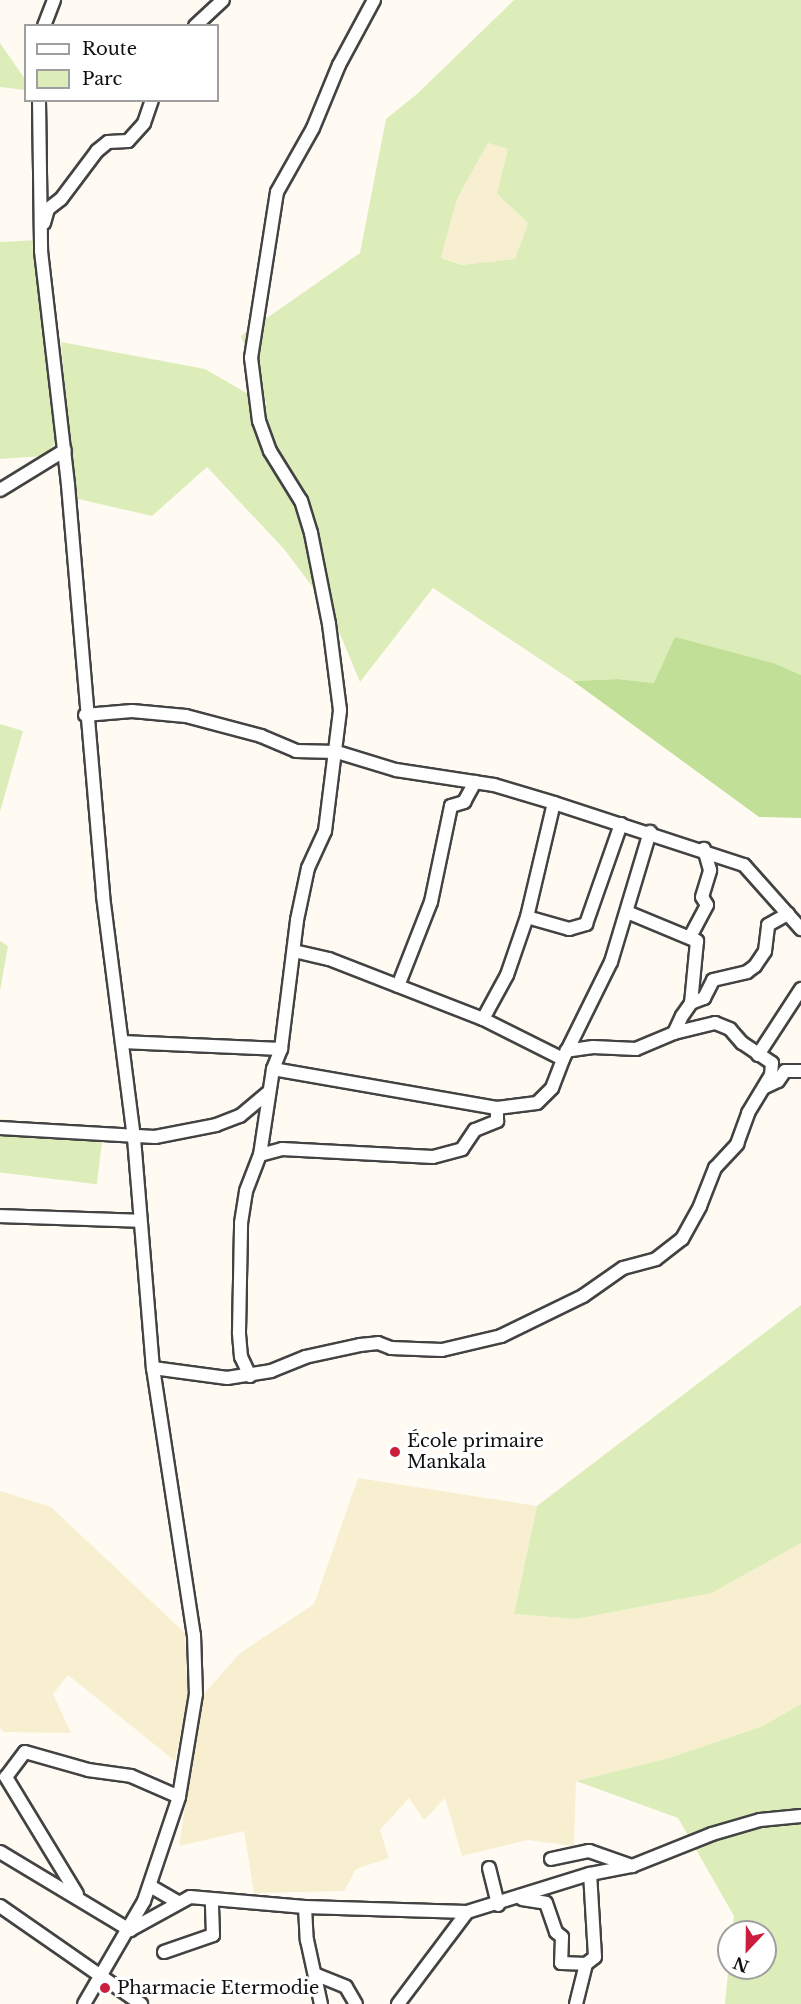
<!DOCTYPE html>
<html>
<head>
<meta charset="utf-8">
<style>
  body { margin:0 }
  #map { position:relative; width:801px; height:2004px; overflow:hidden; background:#fffbf3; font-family:"Libre Baskerville",serif }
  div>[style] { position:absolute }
  .farmland>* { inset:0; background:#f8efd1 }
  .green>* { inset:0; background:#dcedb9; transform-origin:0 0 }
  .forest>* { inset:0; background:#c2df97 }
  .roads { filter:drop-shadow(2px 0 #434343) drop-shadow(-2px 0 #434343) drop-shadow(0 2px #434343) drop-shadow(0 -2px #434343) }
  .minor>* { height:12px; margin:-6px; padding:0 6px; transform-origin:6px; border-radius:6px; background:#fff }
  .dots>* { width:16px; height:16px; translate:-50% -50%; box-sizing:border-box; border:3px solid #fff; border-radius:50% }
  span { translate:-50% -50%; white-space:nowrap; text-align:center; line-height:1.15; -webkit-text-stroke:6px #fff; paint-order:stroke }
  .poi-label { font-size:18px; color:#101010 }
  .left { translate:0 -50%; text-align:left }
  .legend { position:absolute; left:24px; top:24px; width:195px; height:78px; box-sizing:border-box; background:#fff; border:2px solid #9f9f9f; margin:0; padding:8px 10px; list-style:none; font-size:18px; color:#101010 }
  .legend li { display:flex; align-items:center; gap:12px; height:30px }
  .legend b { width:30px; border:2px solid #9f9f9f }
  .north { position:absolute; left:717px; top:1920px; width:60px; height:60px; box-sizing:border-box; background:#fff; border:2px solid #9f9f9f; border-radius:50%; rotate:202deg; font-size:16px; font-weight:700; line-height:24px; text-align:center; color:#101010 }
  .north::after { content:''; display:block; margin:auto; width:21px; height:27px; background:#cb1e3f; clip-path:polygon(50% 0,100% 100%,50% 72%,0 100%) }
</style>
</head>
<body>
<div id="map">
  <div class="farmland">
    <i style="clip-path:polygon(488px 143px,509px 149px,497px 194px,528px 223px,515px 259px,462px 265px,441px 258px,457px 199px)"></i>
    <i style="clip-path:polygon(358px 1478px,537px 1506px,514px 1614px,576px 1619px,712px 1593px,801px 1543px,801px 1704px,763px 1726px,669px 1758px,576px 1781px,574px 1846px,527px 1840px,462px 1856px,445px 1798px,424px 1820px,409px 1798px,380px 1830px,389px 1858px,356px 1869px,344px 1891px,254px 1893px,244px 1831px,179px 1846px,203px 1695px,240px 1653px,314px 1604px)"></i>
    <i style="clip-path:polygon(0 1491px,51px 1507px,185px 1633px,188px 1698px,175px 1761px,68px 1675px,53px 1694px,71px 1733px,3px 1732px,0 1727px)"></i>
  </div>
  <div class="green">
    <i style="clip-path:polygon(evenodd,514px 0,801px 0,801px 675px,776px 664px,654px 683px,618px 679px,573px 681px,433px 588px,360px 682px,330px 610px,284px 549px,207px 467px,152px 516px,74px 498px,61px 342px,205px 369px,267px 405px,241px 336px,360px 253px,386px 119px,417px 94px,514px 0,488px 143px,508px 149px,497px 194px,528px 223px,515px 259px,462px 265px,441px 258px,457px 199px,488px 143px)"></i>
    <i style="clip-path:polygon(0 43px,25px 79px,25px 90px,0 87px)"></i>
    <i style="clip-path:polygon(37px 240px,60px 438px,44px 456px,0 459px,0 242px)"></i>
    <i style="clip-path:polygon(0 724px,23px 731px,0 812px)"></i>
    <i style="clip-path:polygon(0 941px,8px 946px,0 991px)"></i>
    <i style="left:0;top:1119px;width:104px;height:53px;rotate:7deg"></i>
    <i style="clip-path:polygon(801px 1305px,801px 1543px,712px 1593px,576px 1619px,514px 1614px,537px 1506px)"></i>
    <i style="clip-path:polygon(801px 1704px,801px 2004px,725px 2004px,729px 1962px,729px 1968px,765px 1968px,765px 1932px,732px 1932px,734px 1916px,678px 1818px,576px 1781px,669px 1758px,763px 1726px)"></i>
  </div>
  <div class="forest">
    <i style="clip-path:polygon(675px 637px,776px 664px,801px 675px,801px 818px,759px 817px,573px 681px,618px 679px,654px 683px)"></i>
  </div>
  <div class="roads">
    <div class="minor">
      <i style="left:44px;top:26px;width:28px;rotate:-69deg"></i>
      <i style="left:195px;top:26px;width:38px;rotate:-43deg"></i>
      <i style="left:39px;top:100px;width:151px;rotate:89.2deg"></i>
      <i style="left:41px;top:251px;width:236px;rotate:83.4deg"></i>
      <i style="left:68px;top:485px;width:412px;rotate:85.1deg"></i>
      <i style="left:103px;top:896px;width:244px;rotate:82.7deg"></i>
      <i style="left:134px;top:1138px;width:231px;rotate:85.3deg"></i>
      <i style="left:153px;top:1368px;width:270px;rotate:81.3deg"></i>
      <i style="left:194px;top:1635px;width:59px;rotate:88.1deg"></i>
      <i style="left:196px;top:1694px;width:104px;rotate:99.4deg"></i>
      <i style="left:179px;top:1797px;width:110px;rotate:108.6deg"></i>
      <i style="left:144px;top:1901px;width:119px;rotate:120.2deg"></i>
      <i style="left:44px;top:223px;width:15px;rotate:-74deg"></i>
      <i style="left:48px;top:209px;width:16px;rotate:-38deg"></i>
      <i style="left:61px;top:199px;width:60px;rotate:-53.1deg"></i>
      <i style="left:97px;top:151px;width:14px;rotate:-39deg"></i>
      <i style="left:108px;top:142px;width:20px;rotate:-3deg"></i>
      <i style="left:128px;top:141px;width:24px;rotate:-48deg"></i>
      <i style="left:144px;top:123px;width:24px;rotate:-71deg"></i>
      <i style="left:0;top:490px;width:76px;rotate:-31.6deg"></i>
      <i style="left:85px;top:715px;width:47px;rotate:-4.9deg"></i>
      <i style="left:132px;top:711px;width:54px;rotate:5.3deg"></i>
      <i style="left:186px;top:716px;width:78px;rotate:14.9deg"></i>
      <i style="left:261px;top:736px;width:38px;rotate:23deg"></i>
      <i style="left:296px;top:751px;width:41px;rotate:1.4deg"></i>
      <i style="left:337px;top:752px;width:62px;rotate:17deg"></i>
      <i style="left:396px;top:770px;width:99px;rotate:8.7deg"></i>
      <i style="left:494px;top:785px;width:63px;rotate:16.7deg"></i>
      <i style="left:554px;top:803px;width:200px;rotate:18.1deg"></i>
      <i style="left:744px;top:865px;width:86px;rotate:48.3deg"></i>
      <i style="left:627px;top:912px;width:76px;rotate:22.5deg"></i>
      <i style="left:697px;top:941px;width:62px;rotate:95.5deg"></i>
      <i style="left:527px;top:917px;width:44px;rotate:15.9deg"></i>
      <i style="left:569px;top:929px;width:18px;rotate:-16deg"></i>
      <i style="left:586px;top:924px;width:106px;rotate:-70.7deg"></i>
      <i style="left:690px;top:937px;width:36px;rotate:-62deg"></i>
      <i style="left:707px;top:905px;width:9px;rotate:-122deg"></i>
      <i style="left:702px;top:897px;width:28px;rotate:-73deg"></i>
      <i style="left:710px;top:870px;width:22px;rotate:-106deg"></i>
      <i style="left:294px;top:951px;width:36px;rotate:13deg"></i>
      <i style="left:329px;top:959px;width:165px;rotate:21.3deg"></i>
      <i style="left:483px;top:1019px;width:89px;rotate:26.6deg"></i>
      <i style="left:563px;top:1059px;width:108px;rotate:-63.7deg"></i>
      <i style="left:611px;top:962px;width:136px;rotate:-73.3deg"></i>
      <i style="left:398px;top:986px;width:90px;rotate:-68.6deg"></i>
      <i style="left:431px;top:902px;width:98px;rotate:-78.2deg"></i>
      <i style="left:451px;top:806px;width:14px;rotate:-17deg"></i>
      <i style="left:464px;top:802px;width:23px;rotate:-61deg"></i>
      <i style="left:483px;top:1019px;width:50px;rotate:-61.4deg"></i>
      <i style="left:507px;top:975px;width:61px;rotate:-71deg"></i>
      <i style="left:527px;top:917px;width:117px;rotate:-76.7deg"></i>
      <i style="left:674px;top:1033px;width:19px;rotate:-65deg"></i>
      <i style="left:682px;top:1016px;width:16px;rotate:-55deg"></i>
      <i style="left:691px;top:1003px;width:14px;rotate:-21deg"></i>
      <i style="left:704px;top:998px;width:20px;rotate:-63deg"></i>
      <i style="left:713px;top:980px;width:35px;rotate:-13deg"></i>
      <i style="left:747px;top:972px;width:10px;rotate:-37deg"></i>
      <i style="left:755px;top:966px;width:18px;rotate:-56deg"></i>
      <i style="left:765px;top:951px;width:26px;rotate:-83deg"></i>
      <i style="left:768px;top:925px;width:23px;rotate:-29deg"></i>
      <i style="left:122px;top:1042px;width:159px;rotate:2.5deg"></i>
      <i style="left:758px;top:1055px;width:79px;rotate:-56.9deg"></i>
      <i style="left:273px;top:1069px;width:227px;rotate:9.9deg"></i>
      <i style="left:497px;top:1108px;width:40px;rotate:-7.1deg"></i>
      <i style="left:537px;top:1103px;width:21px;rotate:-45deg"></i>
      <i style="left:552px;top:1088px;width:31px;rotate:-69deg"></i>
      <i style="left:765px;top:1087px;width:14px;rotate:-25deg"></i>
      <i style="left:778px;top:1081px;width:12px;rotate:-55deg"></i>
      <i style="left:785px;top:1071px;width:16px"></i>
      <i style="left:0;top:1128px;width:155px;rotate:3.3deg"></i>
      <i style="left:155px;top:1137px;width:62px;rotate:-11.1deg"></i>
      <i style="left:216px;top:1125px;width:26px;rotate:-21deg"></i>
      <i style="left:240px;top:1116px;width:38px;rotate:-40deg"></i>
      <i style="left:260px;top:1155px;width:23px;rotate:-15deg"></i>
      <i style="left:282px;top:1149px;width:151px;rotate:3deg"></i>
      <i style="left:433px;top:1157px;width:30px;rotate:-15deg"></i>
      <i style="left:462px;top:1149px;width:23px;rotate:-56deg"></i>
      <i style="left:475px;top:1130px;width:24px;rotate:-22deg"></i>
      <i style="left:497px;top:1121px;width:13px;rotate:-90deg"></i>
      <i style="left:0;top:1216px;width:140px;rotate:2deg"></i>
      <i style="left:153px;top:1368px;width:75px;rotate:7.7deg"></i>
      <i style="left:227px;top:1378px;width:45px;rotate:-9deg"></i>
      <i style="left:271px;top:1371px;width:37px;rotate:-22deg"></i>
      <i style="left:305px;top:1357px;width:56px;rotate:-12.3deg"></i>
      <i style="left:360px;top:1345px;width:18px;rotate:-6deg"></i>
      <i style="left:378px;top:1343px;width:14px;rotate:21deg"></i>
      <i style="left:391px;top:1348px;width:51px;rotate:2.2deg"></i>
      <i style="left:442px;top:1350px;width:61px;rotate:-13.3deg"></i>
      <i style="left:501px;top:1336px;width:91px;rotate:-26deg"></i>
      <i style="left:583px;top:1296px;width:49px;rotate:-35deg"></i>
      <i style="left:623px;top:1268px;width:34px;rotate:-15deg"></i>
      <i style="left:656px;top:1259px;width:33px;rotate:-38deg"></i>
      <i style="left:682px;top:1239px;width:38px;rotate:-61deg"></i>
      <i style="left:700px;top:1206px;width:41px;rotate:-68.5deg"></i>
      <i style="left:715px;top:1168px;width:33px;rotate:-47deg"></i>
      <i style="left:737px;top:1144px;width:33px;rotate:-70deg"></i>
      <i style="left:748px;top:1113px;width:44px;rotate:-58.8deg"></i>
      <i style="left:771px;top:1075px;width:12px;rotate:-85deg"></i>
      <i style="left:772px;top:1063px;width:36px;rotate:-146deg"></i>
      <i style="left:742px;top:1043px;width:18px;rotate:-131deg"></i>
      <i style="left:730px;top:1029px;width:16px;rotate:-158deg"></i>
      <i style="left:715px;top:1023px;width:42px;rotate:166.3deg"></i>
      <i style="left:674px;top:1033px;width:41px;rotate:157.2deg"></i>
      <i style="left:636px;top:1049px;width:43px;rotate:-177.3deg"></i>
      <i style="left:593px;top:1047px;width:27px;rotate:172deg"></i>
      <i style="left:250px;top:1376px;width:21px;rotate:-115deg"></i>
      <i style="left:241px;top:1357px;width:25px;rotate:-95deg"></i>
      <i style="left:239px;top:1332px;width:109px;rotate:-88.9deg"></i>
      <i style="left:241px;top:1223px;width:32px;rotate:-81deg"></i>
      <i style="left:246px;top:1191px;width:39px;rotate:-69deg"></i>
      <i style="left:260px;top:1155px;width:87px;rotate:-81.4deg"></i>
      <i style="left:273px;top:1069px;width:22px;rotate:-68deg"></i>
      <i style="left:281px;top:1049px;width:130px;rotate:-82.9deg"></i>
      <i style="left:297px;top:920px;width:53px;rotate:-78.1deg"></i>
      <i style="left:308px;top:868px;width:41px;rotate:-65.3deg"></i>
      <i style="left:325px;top:831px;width:122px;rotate:-82.9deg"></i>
      <i style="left:340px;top:710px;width:87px;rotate:-97.3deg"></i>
      <i style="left:329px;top:624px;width:93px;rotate:-101.2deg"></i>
      <i style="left:311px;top:533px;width:34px;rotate:-107deg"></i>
      <i style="left:301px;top:501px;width:59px;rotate:-121.8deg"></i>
      <i style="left:270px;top:451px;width:32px;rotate:-110deg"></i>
      <i style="left:259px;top:421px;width:64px;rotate:-97.2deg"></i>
      <i style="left:251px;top:358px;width:168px;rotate:-81.1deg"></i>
      <i style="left:277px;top:192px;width:73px;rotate:-60.6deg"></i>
      <i style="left:313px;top:128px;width:68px;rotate:-67.6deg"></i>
      <i style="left:339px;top:65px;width:74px;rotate:-61.7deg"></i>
      <i style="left:0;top:1852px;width:152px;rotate:31deg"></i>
      <i style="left:130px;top:1930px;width:68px;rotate:-28.8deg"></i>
      <i style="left:190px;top:1897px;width:115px;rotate:5deg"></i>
      <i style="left:305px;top:1907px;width:162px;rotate:1.8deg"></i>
      <i style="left:467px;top:1912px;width:129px;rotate:-17.2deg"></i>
      <i style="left:590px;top:1874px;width:43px;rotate:-10.8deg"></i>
      <i style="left:632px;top:1866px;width:86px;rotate:-21.8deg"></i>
      <i style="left:712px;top:1834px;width:50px;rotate:-16.3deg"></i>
      <i style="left:760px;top:1820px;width:41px;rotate:-5.6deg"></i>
      <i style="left:551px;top:1859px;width:39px;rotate:-12deg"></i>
      <i style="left:589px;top:1851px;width:46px;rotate:19.2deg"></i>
      <i style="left:489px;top:1868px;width:38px;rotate:76deg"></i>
      <i style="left:150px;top:1886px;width:32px;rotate:30deg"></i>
      <i style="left:77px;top:1894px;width:137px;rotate:-121.3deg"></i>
      <i style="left:6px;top:1777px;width:31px;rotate:-53deg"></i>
      <i style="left:25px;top:1752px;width:66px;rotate:15.9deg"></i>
      <i style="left:88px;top:1770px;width:43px;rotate:7.9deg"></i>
      <i style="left:131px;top:1776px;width:52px;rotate:23.6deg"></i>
      <i style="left:522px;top:1899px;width:24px;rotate:9deg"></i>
      <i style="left:546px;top:1903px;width:31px;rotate:71deg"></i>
      <i style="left:556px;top:1932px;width:8px;rotate:40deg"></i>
      <i style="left:562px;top:1937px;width:26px;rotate:92deg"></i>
      <i style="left:561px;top:1963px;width:25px;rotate:2deg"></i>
      <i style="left:0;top:1906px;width:172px;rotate:34.8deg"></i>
      <i style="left:305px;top:1907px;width:33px;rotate:87deg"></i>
      <i style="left:307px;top:1940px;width:66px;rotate:77.7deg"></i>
      <i style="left:164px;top:1952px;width:52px;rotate:-19.1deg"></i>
      <i style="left:213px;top:1935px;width:36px;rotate:-92deg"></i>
      <i style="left:317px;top:1975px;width:31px;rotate:22deg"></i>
      <i style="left:346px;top:1987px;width:20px;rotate:60deg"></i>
      <i style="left:398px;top:2004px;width:115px;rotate:-53.1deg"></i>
      <i style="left:576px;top:2004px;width:41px;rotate:-76deg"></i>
      <i style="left:586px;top:1964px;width:11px;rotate:-38deg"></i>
      <i style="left:595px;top:1957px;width:83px;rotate:-93.4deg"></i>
    </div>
  </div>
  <div class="dots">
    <i style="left:395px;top:1452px;background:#cb1e3f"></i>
    <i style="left:105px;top:1988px;background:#cb1e3f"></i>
  </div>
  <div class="poi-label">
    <span class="left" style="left:407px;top:1452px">École primaire<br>Mankala</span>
    <span class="left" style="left:117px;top:1988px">Pharmacie Etermodie</span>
  </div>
  <ul class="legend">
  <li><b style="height:8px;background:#fff"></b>Route</li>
  <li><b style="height:16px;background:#dcedb9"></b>Parc</li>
  </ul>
  <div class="north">N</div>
</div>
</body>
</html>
